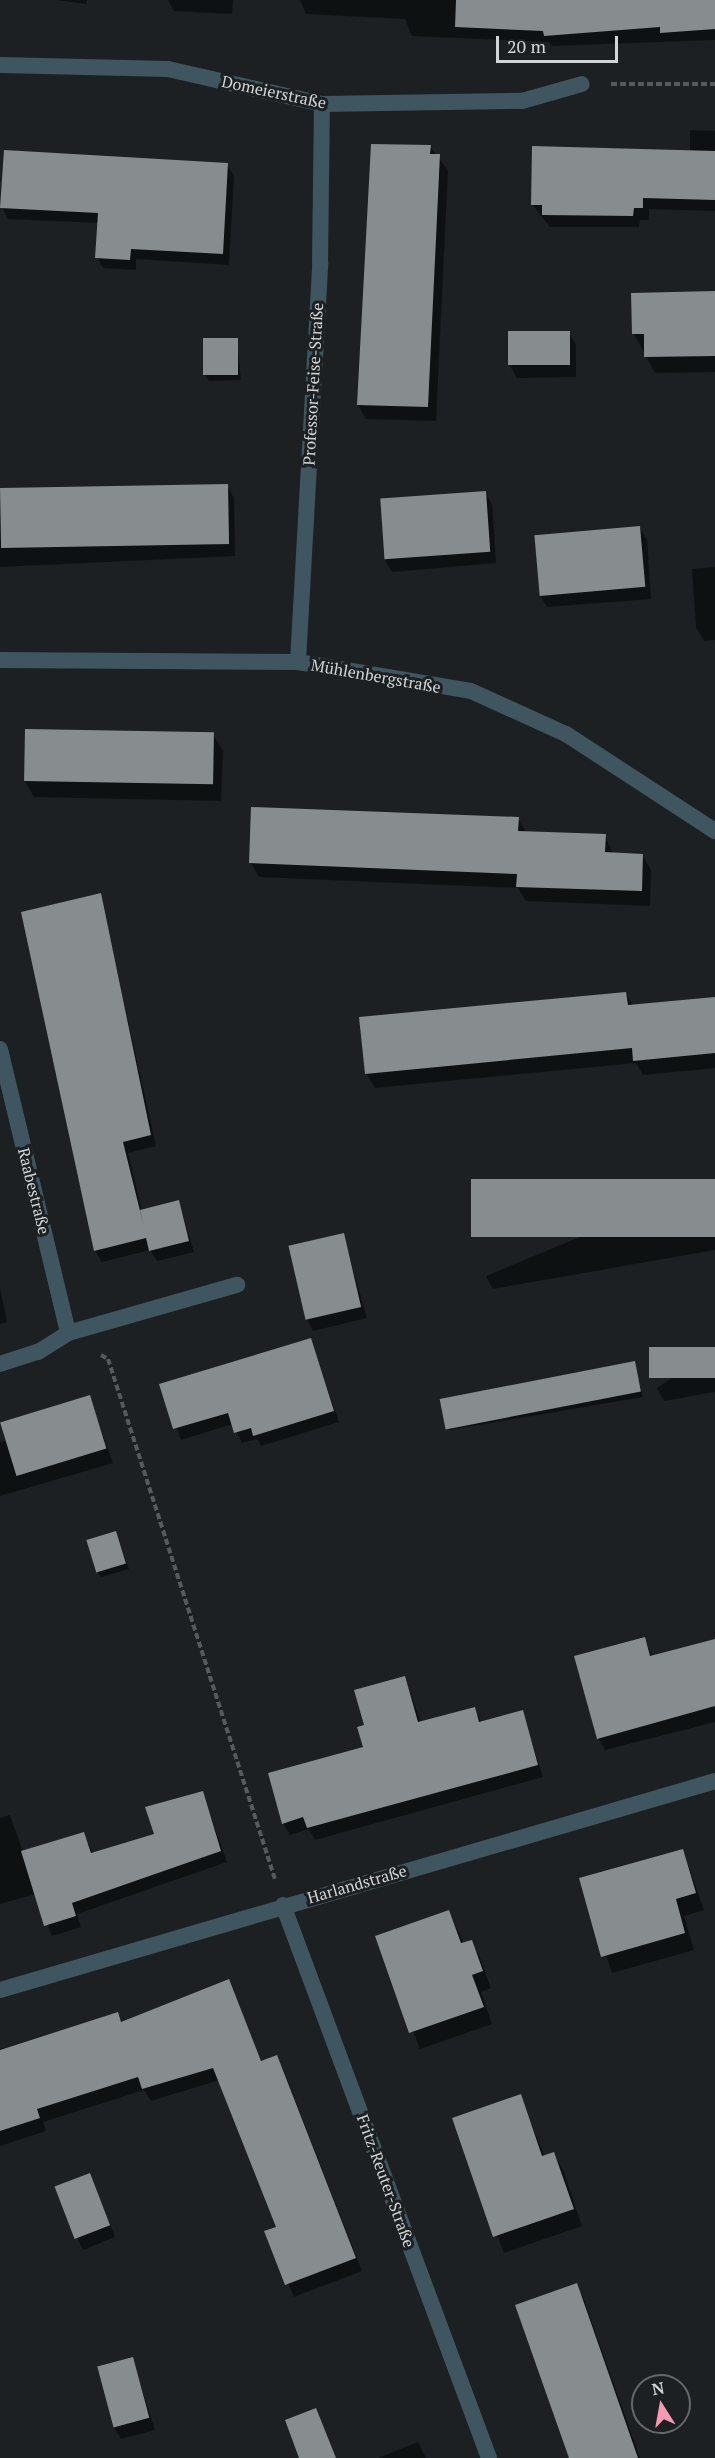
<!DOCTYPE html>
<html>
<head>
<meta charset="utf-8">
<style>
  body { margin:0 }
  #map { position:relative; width:715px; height:2458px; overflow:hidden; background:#1c2022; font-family:"PT Serif",serif }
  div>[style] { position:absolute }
  .shadow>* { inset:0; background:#0007; transform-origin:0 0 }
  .building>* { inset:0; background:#878c8e; transform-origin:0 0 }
  .path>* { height:4px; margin-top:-2px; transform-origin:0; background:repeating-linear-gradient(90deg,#565a5b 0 6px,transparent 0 9px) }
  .minor>* { height:16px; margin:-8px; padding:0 8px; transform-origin:8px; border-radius:8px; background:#3f555f }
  span { translate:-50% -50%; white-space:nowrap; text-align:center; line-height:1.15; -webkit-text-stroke:6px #1c2022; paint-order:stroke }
  .street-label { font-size:16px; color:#d2d5d6 }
  .north { position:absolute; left:631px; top:2374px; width:60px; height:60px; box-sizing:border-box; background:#1c2022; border:2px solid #65686a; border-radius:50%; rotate:349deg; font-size:16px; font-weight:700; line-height:24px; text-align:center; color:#d2d5d6 }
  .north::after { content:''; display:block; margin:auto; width:21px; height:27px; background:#f19ab2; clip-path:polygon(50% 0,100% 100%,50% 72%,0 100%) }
  .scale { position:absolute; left:496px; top:36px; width:122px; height:27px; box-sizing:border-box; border:3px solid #d2d5d6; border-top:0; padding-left:8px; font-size:18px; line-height:21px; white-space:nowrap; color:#d2d5d6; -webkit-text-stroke:4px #1c2022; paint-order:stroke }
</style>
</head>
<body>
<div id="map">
  <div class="shadow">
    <i style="clip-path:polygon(56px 0,87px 0,86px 4px)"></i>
    <i style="clip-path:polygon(168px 0,233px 0,232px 14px,174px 11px)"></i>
    <i style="clip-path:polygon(300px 0,715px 0,715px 40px,552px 46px,549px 42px,412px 36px,405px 19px,306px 14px)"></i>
    <i style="clip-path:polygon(690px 130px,715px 131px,715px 211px,649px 209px,649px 220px,640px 220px,639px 227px,550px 227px,532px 204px,690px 151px)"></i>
    <i style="clip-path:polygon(430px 147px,448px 170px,436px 421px,366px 419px,358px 405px)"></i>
    <i style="clip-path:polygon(227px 165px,234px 176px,229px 265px,136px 259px,136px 270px,103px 268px,97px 257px,99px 223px,8px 219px,2px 207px)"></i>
    <i style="clip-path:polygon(715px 292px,715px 372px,655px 373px,634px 334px,633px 294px)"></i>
    <i style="clip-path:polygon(569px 333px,576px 345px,576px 377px,517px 378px,510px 366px)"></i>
    <i style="clip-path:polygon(237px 340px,241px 380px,209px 381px,205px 375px)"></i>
    <i style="clip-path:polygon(227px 486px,234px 498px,235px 556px,0 567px,0 496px)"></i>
    <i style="clip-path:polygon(485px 492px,492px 504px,496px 563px,392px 572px,385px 560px)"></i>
    <i style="clip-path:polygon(640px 528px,647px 540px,651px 599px,547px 607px,540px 595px)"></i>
    <i style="clip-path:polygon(715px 567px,715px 640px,704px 641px,696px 627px,692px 569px)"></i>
    <i style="clip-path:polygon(213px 734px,223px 751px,221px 801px,34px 797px,25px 781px)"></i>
    <i style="clip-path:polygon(518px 819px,526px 832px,605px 836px,613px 854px,642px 855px,651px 870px,650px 906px,526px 901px,518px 888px,259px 877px,251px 863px)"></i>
    <i style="clip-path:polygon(100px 895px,156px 1146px,128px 1153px,142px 1211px,179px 1202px,194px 1252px,157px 1261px,150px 1250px,102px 1262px,95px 1251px)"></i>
    <i style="clip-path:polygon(625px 993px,633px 1006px,715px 1000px,715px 1068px,643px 1075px,636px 1063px,375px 1088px,366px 1073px)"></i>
    <i style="clip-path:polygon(715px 1181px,715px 1250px,493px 1289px,486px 1276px)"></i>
    <i style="clip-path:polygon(343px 1235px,367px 1318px,313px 1331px,307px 1319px)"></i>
    <i style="clip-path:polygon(0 1288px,7px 1322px,0 1324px)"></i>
    <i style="clip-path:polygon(310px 1340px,339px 1422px,261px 1446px,257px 1439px,242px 1443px,233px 1424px,181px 1440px,161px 1385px)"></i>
    <i style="clip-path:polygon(715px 1348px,715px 1392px,664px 1401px,657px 1388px)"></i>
    <i style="clip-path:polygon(634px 1363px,643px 1397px,449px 1430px,446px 1425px)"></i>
    <i style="clip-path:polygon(89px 1397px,113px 1463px,0 1496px,0 1442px,5px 1441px,0 1424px)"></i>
    <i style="clip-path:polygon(116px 1533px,129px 1569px,101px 1577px,97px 1571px)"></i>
    <i style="clip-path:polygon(644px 1639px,653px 1657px,715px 1640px,715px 1722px,605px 1750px,598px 1738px)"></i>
    <i style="clip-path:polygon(405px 1678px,421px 1723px,474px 1709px,482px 1723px,522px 1712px,543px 1777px,315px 1840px,309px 1829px,290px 1835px,283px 1823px,365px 1748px,366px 1726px)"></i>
    <i style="clip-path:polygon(202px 1792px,227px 1862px,77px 1914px,81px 1927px,52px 1936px,36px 1894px,0 1904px,0 1818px,10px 1815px,23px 1852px,84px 1834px,93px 1853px,155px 1835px)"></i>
    <i style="clip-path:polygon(683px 1851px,704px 1910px,684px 1916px,694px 1950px,612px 1973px,581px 1879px)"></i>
    <i style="clip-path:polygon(449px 1911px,464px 1944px,471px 1942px,480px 1958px,491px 1988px,481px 1992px,492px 2024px,420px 2049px,377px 1937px)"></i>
    <i style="clip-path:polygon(228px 1981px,262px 2063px,276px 2057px,283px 2069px,362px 2271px,294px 2297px,266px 2232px,278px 2228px,220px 2080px,151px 2101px,144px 2090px,43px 2122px,46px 2131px,0 2146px,0 2049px,117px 2014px,122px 2023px)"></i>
    <i style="clip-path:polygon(520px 2096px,545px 2157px,554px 2154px,563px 2170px,582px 2226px,504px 2253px,454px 2119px)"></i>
    <i style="left:89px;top:2175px;width:67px;height:35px;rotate:67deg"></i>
    <i style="clip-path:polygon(576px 2285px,583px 2297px,640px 2458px,570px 2458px)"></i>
    <i style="clip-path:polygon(132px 2359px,155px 2430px,121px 2439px,114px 2427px)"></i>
    <i style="clip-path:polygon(418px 2442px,426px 2458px,378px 2458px)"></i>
  </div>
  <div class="building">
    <i style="clip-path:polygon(456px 0,715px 0,715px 29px,660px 33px,660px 27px,544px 36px,543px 31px,455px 27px)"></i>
    <i style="clip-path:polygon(371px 144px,431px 145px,430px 154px,440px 154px,428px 407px,357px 405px)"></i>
    <i style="clip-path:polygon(532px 146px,715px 151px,715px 200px,643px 198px,643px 208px,634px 208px,633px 216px,542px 215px,542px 205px,531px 205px)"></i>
    <i style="clip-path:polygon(4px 150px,228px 163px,223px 254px,131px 249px,130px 260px,95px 258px,98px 213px,0 208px)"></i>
    <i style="clip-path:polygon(715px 291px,715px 356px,644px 357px,644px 334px,632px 334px,631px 293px)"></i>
    <i style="left:570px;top:331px;width:34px;height:62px;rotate:90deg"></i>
    <i style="left:238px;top:338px;width:37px;height:35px;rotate:90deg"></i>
    <i style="left:228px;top:484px;width:60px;height:228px;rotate:89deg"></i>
    <i style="left:486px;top:491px;width:61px;height:106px;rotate:86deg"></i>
    <i style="left:640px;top:526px;width:61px;height:106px;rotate:85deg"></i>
    <i style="left:25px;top:729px;width:189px;height:52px;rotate:1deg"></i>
    <i style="clip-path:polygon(251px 807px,519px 817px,518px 831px,606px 834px,605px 852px,643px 854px,642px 891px,516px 887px,517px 874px,249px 863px)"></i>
    <i style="clip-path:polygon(101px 893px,151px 1135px,123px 1142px,144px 1227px,140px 1210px,179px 1200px,189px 1241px,149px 1251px,146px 1238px,94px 1251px,21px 912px)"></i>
    <i style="clip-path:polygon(626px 992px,628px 1005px,715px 997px,715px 1053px,633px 1061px,632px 1048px,365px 1074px,359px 1017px)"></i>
    <i style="left:715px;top:1179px;width:58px;height:244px;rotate:90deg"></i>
    <i style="left:344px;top:1233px;width:76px;height:57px;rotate:77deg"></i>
    <i style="clip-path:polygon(311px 1338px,334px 1411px,253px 1436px,251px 1428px,234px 1433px,228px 1413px,173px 1429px,159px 1384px)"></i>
    <i style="left:715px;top:1347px;width:31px;height:66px;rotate:90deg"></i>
    <i style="left:635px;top:1361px;width:31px;height:199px;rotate:79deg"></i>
    <i style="left:90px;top:1395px;width:56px;height:94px;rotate:73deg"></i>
    <i style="left:116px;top:1531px;width:34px;height:31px;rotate:73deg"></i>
    <i style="clip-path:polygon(645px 1637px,650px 1656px,715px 1639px,715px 1706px,597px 1739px,574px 1656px)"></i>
    <i style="clip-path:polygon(405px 1676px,418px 1722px,475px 1707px,479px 1722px,523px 1710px,538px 1765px,307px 1828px,303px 1817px,282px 1824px,268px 1773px,363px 1747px,357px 1727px,364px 1725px,354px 1690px)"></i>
    <i style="clip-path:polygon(203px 1791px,221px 1851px,72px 1903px,76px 1916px,44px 1926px,21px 1851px,84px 1832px,91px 1853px,154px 1834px,145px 1807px)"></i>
    <i style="clip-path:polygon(683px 1849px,696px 1893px,676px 1899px,685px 1933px,601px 1957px,579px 1878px)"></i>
    <i style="clip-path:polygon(449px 1910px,461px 1943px,472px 1940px,483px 1971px,472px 1975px,484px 2007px,409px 2033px,375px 1936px)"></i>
    <i style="clip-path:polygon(229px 1979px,261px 2061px,277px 2055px,356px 2258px,285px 2285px,264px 2231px,276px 2227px,213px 2068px,142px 2089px,138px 2077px,37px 2109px,40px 2118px,0 2131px,0 2050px,118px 2012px,121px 2022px)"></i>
    <i style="clip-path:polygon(521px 2094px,542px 2156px,554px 2152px,574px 2209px,493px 2237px,452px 2118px)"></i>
    <i style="left:90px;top:2173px;width:56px;height:38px;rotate:69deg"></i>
    <i style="clip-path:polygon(577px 2283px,591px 2323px,638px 2458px,569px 2458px,515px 2305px)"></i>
    <i style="left:133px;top:2357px;width:63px;height:37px;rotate:75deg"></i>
    <i style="clip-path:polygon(316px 2408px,336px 2458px,299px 2458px,285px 2420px)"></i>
  </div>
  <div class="path">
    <i style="left:611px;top:84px;width:104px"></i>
    <i style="left:101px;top:1355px;width:8px;rotate:30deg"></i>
    <i style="left:108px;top:1359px;width:546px;rotate:72.2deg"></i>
  </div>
  <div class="minor">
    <i style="left:0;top:65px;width:168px;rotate:1.4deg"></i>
    <i style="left:168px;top:69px;width:158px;rotate:12.8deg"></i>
    <i style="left:322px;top:104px;width:200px;rotate:-0.9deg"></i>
    <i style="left:522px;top:101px;width:62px;rotate:-15.8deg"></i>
    <i style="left:0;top:660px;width:298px;rotate:0.4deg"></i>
    <i style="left:298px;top:662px;width:175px;rotate:9.5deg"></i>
    <i style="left:471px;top:691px;width:104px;rotate:24.4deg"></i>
    <i style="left:566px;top:734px;width:178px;rotate:33.1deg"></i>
    <i style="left:298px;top:662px;width:400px;rotate:-86.8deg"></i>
    <i style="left:320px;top:263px;width:159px;rotate:-89.3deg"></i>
    <i style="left:0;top:1049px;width:292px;rotate:76.5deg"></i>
    <i style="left:0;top:1364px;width:40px;rotate:-18deg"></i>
    <i style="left:38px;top:1352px;width:36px;rotate:-32deg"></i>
    <i style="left:68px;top:1333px;width:176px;rotate:-15.9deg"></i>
    <i style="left:283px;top:1905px;width:590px;rotate:69.57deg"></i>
    <i style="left:0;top:1990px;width:745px;rotate:-16.29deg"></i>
  </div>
  <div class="street-label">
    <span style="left:274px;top:92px;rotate:12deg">Domeierstraße</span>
    <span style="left:313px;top:384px;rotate:-87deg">Professor-Feise-Straße</span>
    <span style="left:376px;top:676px;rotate:10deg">Mühlenbergstraße</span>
    <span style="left:34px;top:1191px;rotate:76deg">Raabestraße</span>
    <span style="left:357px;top:1884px;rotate:-16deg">Harlandstraße</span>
    <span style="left:386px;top:2181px;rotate:70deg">Fritz-Reuter-Straße</span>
  </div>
  <div class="north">N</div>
  <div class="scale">20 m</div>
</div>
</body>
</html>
